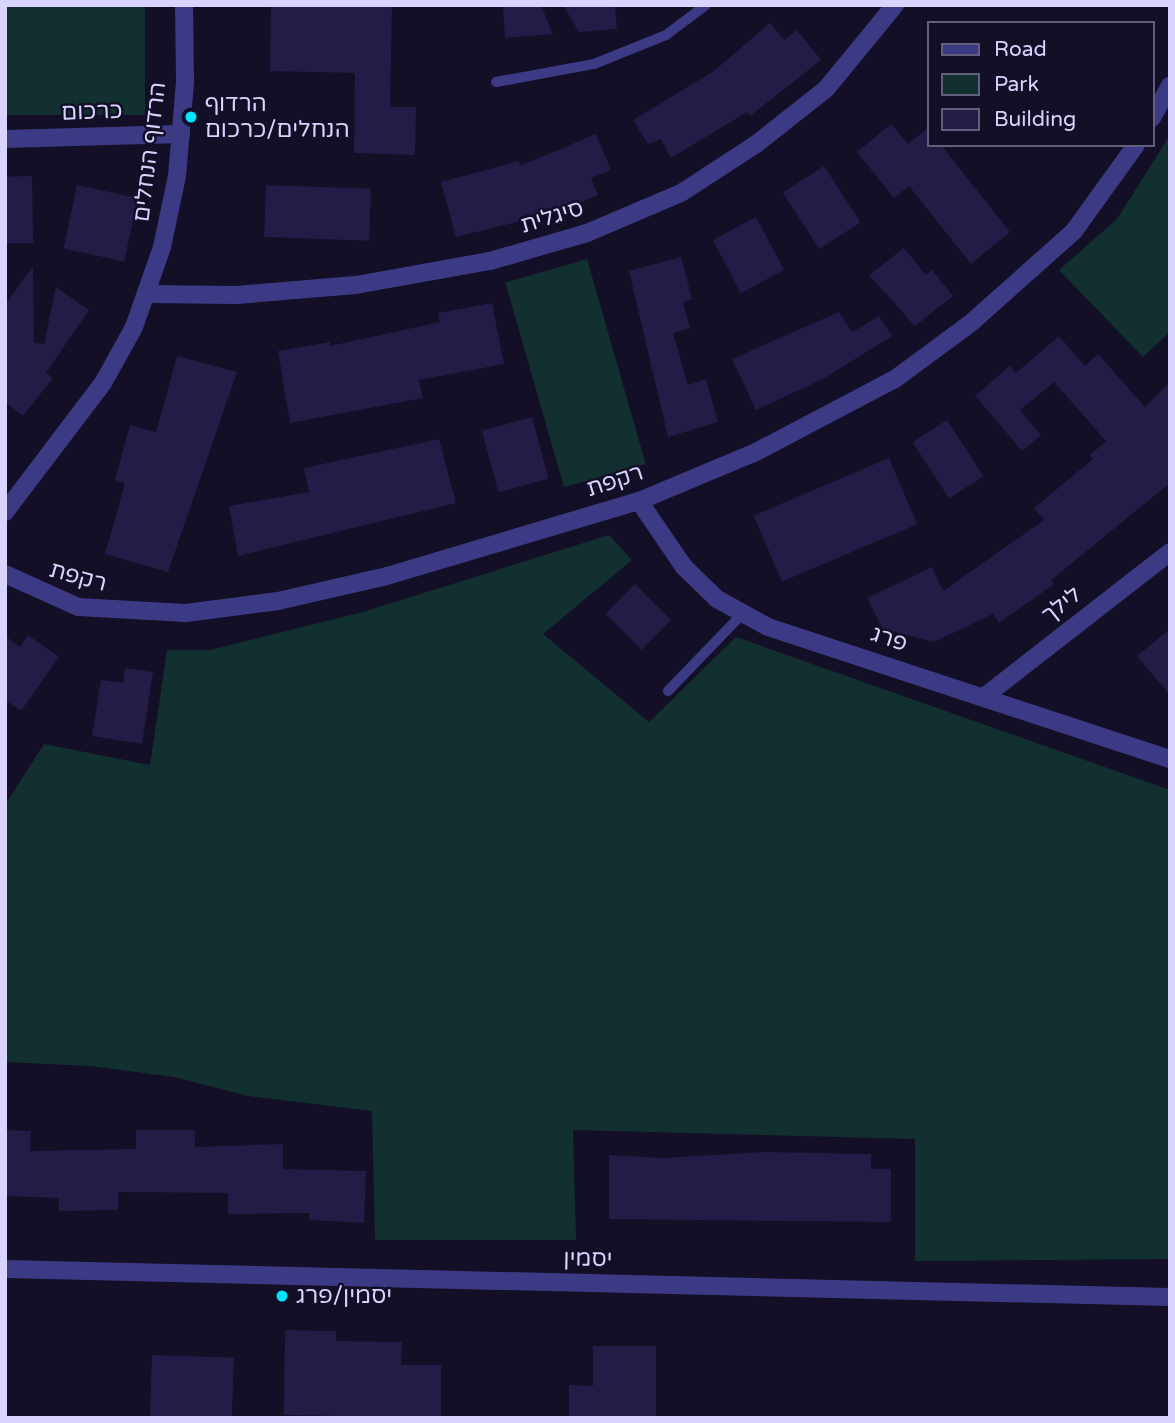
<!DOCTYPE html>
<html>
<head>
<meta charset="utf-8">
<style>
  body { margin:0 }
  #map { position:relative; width:1175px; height:1423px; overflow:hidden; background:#130f26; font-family:"Varela Round","Noto Sans Hebrew",sans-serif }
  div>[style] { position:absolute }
  .green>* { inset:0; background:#12302f; transform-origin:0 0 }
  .building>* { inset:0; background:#241b47; transform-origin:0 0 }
  .lane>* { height:10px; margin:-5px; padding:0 5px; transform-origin:5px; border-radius:5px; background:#3d3a85 }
  .street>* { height:18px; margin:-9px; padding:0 9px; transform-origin:9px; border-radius:9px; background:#3d3a85 }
  .dots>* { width:19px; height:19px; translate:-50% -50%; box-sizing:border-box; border:4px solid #130f26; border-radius:50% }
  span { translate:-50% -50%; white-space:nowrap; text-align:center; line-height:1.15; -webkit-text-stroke:5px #130f26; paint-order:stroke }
  .poi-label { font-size:23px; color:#d9d4ff }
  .left { translate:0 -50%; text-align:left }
  .street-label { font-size:23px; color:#d9d4ff }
  .frame { position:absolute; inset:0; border:7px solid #d9d4ff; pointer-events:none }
  .legend { position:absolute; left:927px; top:21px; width:228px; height:126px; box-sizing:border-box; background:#130f26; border:2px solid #625e7d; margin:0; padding:9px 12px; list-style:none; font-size:21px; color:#d9d4ff }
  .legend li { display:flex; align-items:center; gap:14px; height:35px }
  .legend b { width:35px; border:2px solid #625e7d }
</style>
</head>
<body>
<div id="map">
  <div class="green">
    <i style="left:5px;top:5px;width:140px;height:110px"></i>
    <i style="clip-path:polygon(1170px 135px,1170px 332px,1143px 357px,1059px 270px,1117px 219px)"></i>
    <i style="left:587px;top:259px;width:213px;height:85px;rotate:74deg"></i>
    <i style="clip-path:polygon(609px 535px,632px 560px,543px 634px,649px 722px,736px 637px,1170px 790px,1170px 1259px,915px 1261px,915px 1139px,573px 1130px,576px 1240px,375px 1240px,372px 1111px,248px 1096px,174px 1077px,90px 1066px,5px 1062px,5px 805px,44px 744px,150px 765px,167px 650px,210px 650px,363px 612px)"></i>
  </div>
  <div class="building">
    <i style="clip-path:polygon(271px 5px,392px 5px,390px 107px,416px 107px,415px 155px,354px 153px,355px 73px,270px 71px)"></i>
    <i style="clip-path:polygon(503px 5px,541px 5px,553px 34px,505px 38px)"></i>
    <i style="clip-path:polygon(563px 5px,615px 5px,617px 29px,579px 32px)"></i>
    <i style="clip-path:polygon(770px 23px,784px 40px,797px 30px,821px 60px,750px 116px,747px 112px,671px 158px,661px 139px,648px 144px,633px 120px,714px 71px)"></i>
    <i style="clip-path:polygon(891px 124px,908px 144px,928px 128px,928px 145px,941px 145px,1010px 232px,971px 264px,909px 186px,894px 198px,857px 152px)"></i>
    <i style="clip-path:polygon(596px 134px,611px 170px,591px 178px,598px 195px,558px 212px,456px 237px,441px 182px,519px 161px,520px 166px)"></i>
    <i style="left:824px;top:166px;width:67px;height:49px;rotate:57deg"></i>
    <i style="left:32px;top:176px;width:67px;height:27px;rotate:89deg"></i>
    <i style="left:77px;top:185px;width:62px;height:65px;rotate:12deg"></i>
    <i style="left:266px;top:185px;width:105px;height:52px;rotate:2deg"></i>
    <i style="left:756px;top:217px;width:60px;height:49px;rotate:62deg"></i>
    <i style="clip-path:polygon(904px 248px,926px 275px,932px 270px,953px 296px,915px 326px,869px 275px)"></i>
    <i style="clip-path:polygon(681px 257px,692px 299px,683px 302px,690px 328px,673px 333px,688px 385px,706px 379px,718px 422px,668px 437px,629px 271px)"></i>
    <i style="clip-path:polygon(33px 266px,34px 343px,44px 344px,56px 287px,89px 310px,46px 373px,53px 378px,23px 416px,5px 402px,5px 305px)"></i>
    <i style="clip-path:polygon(492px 303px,504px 364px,419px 380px,423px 398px,290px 423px,278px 351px,330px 342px,330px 346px,440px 322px,438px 313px)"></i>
    <i style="clip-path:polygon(839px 312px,852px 332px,879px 316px,892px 336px,823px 379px,756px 410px,732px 359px)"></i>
    <i style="clip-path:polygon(1059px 336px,1085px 366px,1098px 354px,1145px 407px,1170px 382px,1170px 483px,1051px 580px,1054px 584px,999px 623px,993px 614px,934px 642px,883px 629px,867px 598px,932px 567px,943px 591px,1044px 520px,1034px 508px,1093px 459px,1090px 455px,1106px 441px,1054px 382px,1020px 410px,1041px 435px,1022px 451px,975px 396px,1010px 366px,1016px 373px)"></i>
    <i style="clip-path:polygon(177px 356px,237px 372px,168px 572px,105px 554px,125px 483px,115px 480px,130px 425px,156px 432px)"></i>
    <i style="left:532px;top:417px;width:64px;height:52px;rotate:75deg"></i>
    <i style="left:947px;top:420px;width:67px;height:41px;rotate:57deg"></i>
    <i style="clip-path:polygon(439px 439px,456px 503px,238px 556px,229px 506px,309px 492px,304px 468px)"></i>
    <i style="left:889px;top:458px;width:72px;height:147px;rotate:67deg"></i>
    <i style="left:635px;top:584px;width:51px;height:42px;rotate:45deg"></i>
    <i style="clip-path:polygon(1170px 629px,1170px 695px,1137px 656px)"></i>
    <i style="clip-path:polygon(28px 635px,59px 657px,21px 711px,5px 700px,5px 636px,20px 647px)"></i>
    <i style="clip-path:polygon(125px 668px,153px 672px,142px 744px,92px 736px,101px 680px,123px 683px)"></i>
    <i style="clip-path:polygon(5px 1130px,31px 1131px,30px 1151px,136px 1149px,136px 1130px,195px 1130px,195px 1147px,283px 1144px,283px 1169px,366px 1171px,364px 1223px,309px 1220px,309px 1213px,228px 1214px,228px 1193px,118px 1192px,118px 1210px,59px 1211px,59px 1198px,5px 1196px)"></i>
    <i style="clip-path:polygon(763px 1152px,871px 1154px,871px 1169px,891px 1169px,891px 1222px,609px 1219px,609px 1155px,664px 1158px)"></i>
    <i style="clip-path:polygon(285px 1330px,336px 1331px,336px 1341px,402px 1342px,401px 1365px,441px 1365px,441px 1418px,284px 1415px)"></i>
    <i style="clip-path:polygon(593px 1346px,656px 1346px,656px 1418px,569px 1418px,569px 1385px,593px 1386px)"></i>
    <i style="left:152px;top:1355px;width:82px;height:63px;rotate:2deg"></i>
  </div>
  <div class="lane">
    <i style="left:496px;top:82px;width:100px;rotate:-10.4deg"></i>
    <i style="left:594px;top:64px;width:78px;rotate:-21.9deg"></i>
    <i style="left:666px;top:35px;width:50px;rotate:-36.9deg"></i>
    <i style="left:668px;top:691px;width:108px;rotate:-46.1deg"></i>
  </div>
  <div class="street">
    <i style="left:1152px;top:118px;width:37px;rotate:-61deg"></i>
    <i style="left:5px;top:139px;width:176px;rotate:-1.6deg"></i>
    <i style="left:146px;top:294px;width:91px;rotate:0.6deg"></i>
    <i style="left:237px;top:295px;width:119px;rotate:-4.8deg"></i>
    <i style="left:356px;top:285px;width:136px;rotate:-10.2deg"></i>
    <i style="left:490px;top:261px;width:101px;rotate:-16.1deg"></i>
    <i style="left:587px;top:233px;width:102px;rotate:-23.1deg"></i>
    <i style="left:681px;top:193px;width:88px;rotate:-33deg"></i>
    <i style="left:755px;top:145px;width:90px;rotate:-38.3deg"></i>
    <i style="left:826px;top:89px;width:109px;rotate:-50.6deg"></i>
    <i style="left:639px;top:501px;width:80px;rotate:55.7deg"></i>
    <i style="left:684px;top:567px;width:46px;rotate:44.1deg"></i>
    <i style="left:717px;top:599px;width:58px;rotate:28.8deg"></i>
    <i style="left:768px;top:627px;width:423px;rotate:18.2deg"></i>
    <i style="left:5px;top:512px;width:162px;rotate:-52.8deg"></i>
    <i style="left:103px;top:383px;width:64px;rotate:-61deg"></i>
    <i style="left:134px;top:327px;width:85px;rotate:-70.7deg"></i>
    <i style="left:162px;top:247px;width:73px;rotate:-78.1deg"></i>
    <i style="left:177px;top:176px;width:94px;rotate:-85.1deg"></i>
    <i style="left:185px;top:82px;width:77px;rotate:-90.7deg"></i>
    <i style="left:5px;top:574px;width:80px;rotate:24.3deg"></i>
    <i style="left:78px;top:607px;width:108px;rotate:3.2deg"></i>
    <i style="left:186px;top:613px;width:93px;rotate:-7.4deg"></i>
    <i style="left:278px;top:601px;width:112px;rotate:-12.9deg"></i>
    <i style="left:387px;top:576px;width:263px;rotate:-16.6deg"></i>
    <i style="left:639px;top:501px;width:125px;rotate:-22.7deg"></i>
    <i style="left:754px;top:453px;width:159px;rotate:-27.7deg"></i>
    <i style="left:895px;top:379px;width:96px;rotate:-36.5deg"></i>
    <i style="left:972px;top:322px;width:137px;rotate:-41.7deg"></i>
    <i style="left:1074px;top:231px;width:106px;rotate:-54.2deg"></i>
    <i style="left:985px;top:696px;width:234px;rotate:-37.9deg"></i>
    <i style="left:5px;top:1269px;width:1165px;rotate:1.38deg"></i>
  </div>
  <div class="dots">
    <i style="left:191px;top:117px;background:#00e5ff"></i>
    <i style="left:282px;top:1296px;background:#00e5ff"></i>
  </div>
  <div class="poi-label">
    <span class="left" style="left:205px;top:117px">הרדוף<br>הנחלים/כרכום</span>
    <span class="left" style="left:296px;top:1296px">יסמין/פרג</span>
  </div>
  <div class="street-label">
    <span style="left:92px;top:112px;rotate:-2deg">כרכום</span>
    <span style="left:150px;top:152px;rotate:-83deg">הרדוף הנחלים</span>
    <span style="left:552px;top:217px;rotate:-17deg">סיגלית</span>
    <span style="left:615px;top:481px;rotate:-18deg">רקפת</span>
    <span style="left:78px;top:577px;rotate:15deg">רקפת</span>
    <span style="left:1062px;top:605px;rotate:-38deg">לילך</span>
    <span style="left:889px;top:639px;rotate:18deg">פרג</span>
    <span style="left:588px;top:1259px;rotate:1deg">יסמין</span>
  </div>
  <div class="frame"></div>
  <ul class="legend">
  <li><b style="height:9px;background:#3d3a85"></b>Road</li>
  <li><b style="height:19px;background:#12302f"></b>Park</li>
  <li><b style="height:19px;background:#241b47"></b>Building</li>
  </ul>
</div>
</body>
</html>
